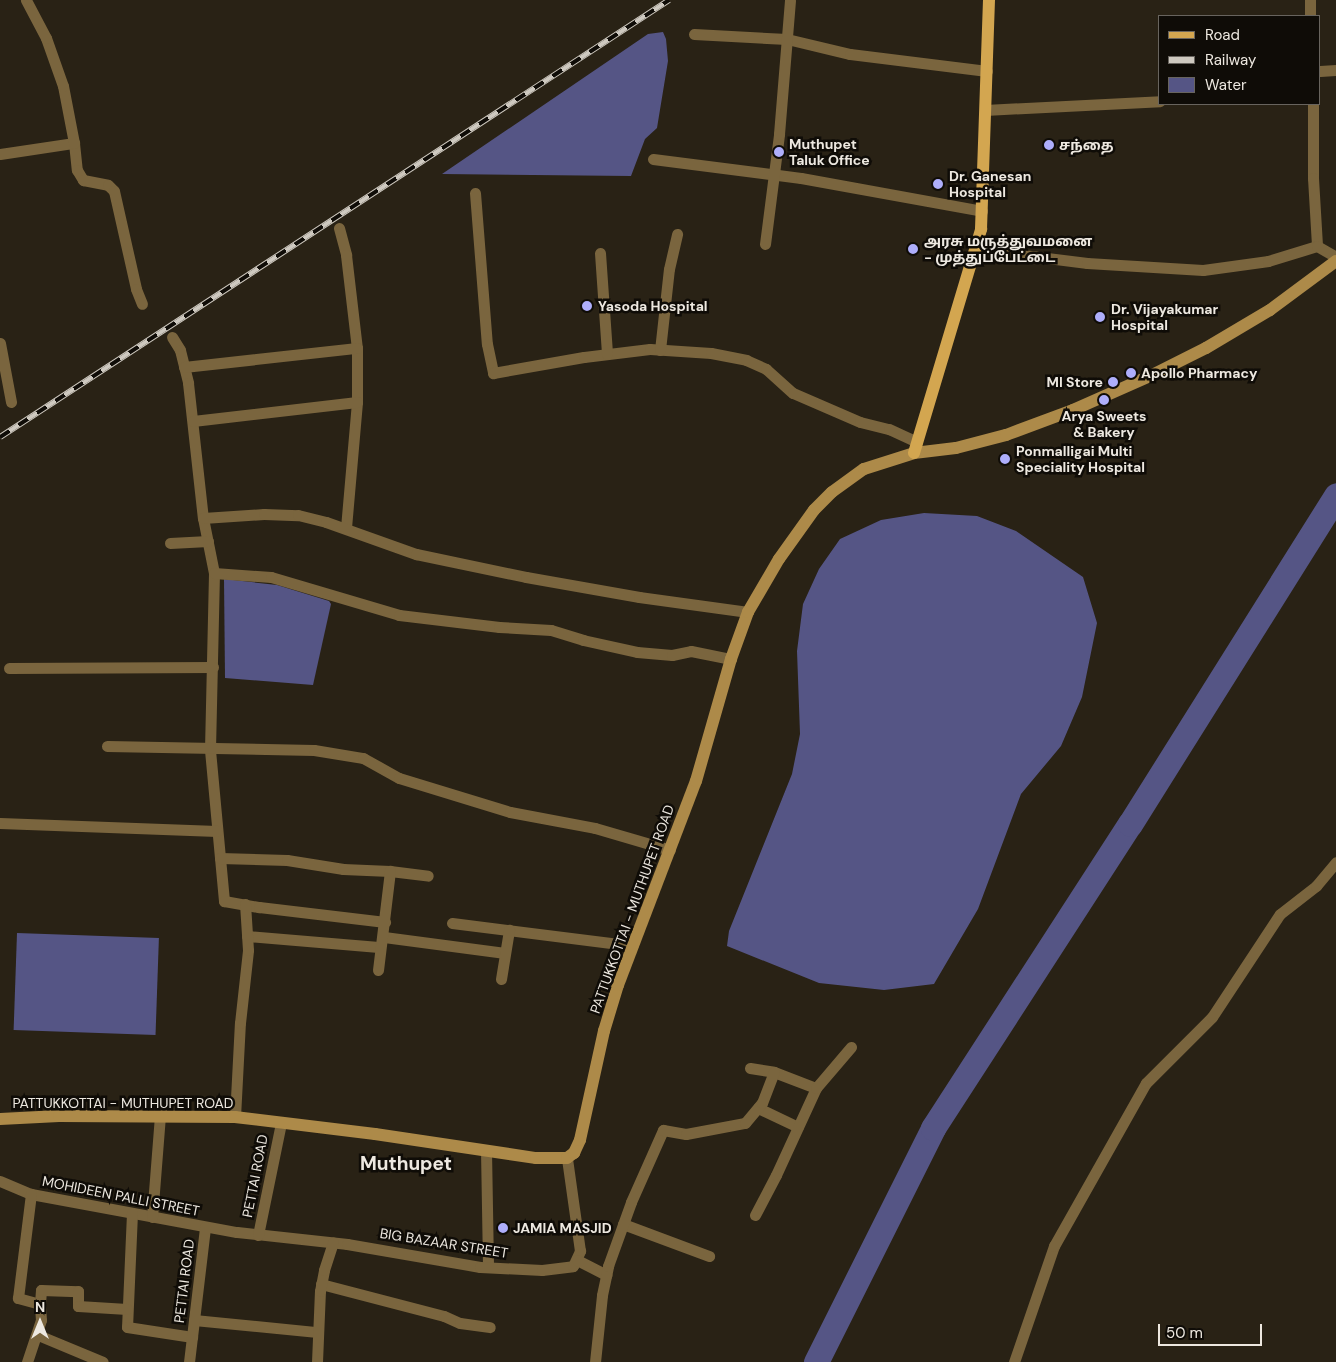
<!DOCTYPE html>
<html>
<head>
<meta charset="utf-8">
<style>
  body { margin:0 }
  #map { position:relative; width:1336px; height:1362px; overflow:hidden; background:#292215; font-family:"DM Sans","Noto Sans Tamil",sans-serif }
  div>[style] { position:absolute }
  .water>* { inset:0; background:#555585; transform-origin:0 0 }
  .river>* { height:25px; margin:-12.5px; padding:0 12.5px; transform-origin:12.5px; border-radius:12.5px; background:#555585 }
  .street>* { height:11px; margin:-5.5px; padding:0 5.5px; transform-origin:5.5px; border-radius:5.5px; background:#7a653e }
  .secondary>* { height:12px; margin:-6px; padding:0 6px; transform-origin:6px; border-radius:6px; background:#ad8a49 }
  .primary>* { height:12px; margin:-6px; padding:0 6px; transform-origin:6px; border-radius:6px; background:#d3a650 }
  .rail>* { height:5.5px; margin-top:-2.75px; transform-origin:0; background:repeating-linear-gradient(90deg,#0f0c07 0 11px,#cec9c0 0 22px); box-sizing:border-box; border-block:1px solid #cec9c0 }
  .dots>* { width:14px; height:14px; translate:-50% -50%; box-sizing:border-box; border:2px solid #0f0c07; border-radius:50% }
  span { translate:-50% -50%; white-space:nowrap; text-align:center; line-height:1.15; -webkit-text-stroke:5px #0f0c07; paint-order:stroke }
  .poi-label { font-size:14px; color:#ede8e0; font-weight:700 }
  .left { translate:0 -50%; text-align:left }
  .right { translate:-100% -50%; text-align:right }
  .street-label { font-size:14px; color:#ede8e0 }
  .district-label { font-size:19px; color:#ede8e0; font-weight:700 }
  .legend { position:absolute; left:1158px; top:15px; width:162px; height:90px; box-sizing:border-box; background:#0f0c07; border:1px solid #68645e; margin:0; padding:6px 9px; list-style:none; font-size:15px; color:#ede8e0 }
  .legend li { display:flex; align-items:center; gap:10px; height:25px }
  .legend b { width:25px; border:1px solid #68645e }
  .north { position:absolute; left:15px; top:1297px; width:50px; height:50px; -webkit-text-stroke:4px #0f0c07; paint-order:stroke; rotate:0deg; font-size:14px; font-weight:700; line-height:20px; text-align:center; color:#ede8e0 }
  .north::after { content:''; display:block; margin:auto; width:18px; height:22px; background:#ede8e0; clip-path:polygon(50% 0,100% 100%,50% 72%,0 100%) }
  .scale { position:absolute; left:1158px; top:1324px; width:104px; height:22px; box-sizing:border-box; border:2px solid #ede8e0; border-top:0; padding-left:6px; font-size:15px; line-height:18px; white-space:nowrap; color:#ede8e0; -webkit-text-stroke:4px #0f0c07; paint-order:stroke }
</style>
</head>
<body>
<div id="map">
  <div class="water">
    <i style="clip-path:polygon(663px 32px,666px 39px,668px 61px,657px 128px,645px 139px,631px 176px,442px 174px,648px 34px)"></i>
    <i style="clip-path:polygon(924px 513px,977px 516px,1016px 531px,1083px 577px,1097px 623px,1082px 697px,1061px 746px,1021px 794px,978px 909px,934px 984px,884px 990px,819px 983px,727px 946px,729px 931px,792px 774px,800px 734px,797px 651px,803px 604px,819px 569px,840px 539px,881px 520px)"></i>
    <i style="clip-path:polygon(224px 579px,277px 585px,329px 601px,331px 604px,313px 685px,225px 678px)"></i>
    <i style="left:17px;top:933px;width:142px;height:97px;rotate:2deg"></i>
  </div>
  <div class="river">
    <i style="left:816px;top:1362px;width:262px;rotate:-63.4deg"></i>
    <i style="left:933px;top:1128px;width:362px;rotate:-57.1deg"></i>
    <i style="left:1130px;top:824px;width:388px;rotate:-57.9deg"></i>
  </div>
  <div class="street">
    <i style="left:1310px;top:16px;width:16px;rotate:-90deg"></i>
    <i style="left:694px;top:34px;width:93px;rotate:3.1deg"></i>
    <i style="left:787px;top:39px;width:65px;rotate:13.4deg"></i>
    <i style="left:850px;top:54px;width:138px;rotate:7.1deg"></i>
    <i style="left:1320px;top:71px;width:16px;rotate:-4deg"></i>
    <i style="left:1313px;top:104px;width:74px;rotate:90deg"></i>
    <i style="left:1313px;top:178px;width:68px;rotate:86.6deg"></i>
    <i style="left:985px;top:110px;width:175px;rotate:-2.9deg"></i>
    <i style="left:74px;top:143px;width:27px;rotate:84deg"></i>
    <i style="left:77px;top:170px;width:12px;rotate:59deg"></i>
    <i style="left:83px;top:180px;width:25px;rotate:11deg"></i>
    <i style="left:108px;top:185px;width:8px;rotate:45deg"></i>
    <i style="left:114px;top:191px;width:100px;rotate:77.3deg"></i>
    <i style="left:136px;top:289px;width:16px;rotate:68deg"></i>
    <i style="left:0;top:154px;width:75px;rotate:-8.5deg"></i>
    <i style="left:74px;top:143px;width:58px;rotate:-100.9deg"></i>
    <i style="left:63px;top:86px;width:51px;rotate:-109.5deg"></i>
    <i style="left:46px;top:38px;width:43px;rotate:-117.8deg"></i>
    <i style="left:653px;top:159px;width:149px;rotate:7.3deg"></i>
    <i style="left:801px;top:178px;width:184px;rotate:10.3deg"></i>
    <i style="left:475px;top:193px;width:151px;rotate:85.5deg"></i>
    <i style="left:487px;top:344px;width:30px;rotate:78deg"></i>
    <i style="left:493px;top:373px;width:92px;rotate:-10deg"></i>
    <i style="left:584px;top:357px;width:66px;rotate:-6.9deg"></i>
    <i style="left:650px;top:349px;width:61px;rotate:3.8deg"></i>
    <i style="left:711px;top:353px;width:36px;rotate:11deg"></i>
    <i style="left:746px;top:360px;width:22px;rotate:24deg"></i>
    <i style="left:766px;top:369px;width:36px;rotate:42deg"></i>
    <i style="left:793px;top:393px;width:73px;rotate:23.4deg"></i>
    <i style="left:860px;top:422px;width:30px;rotate:14deg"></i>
    <i style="left:889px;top:429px;width:31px;rotate:25deg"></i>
    <i style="left:339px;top:228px;width:28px;rotate:75deg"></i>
    <i style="left:346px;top:255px;width:94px;rotate:83.3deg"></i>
    <i style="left:357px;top:348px;width:54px;rotate:90deg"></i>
    <i style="left:357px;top:402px;width:127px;rotate:95deg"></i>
    <i style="left:765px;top:244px;width:111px;rotate:-82.7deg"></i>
    <i style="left:779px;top:134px;width:134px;rotate:-85.3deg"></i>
    <i style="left:975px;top:249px;width:113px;rotate:7.1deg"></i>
    <i style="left:1087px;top:263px;width:116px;rotate:3.5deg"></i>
    <i style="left:1203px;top:270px;width:66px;rotate:-7.9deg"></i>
    <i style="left:1268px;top:261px;width:51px;rotate:-17deg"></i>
    <i style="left:1317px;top:246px;width:22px;rotate:30deg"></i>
    <i style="left:600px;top:253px;width:101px;rotate:86deg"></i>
    <i style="left:172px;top:337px;width:15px;rotate:58deg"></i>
    <i style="left:180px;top:350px;width:34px;rotate:76deg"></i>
    <i style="left:188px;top:383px;width:136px;rotate:83.7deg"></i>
    <i style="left:203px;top:518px;width:56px;rotate:78.7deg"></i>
    <i style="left:214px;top:573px;width:177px;rotate:91.3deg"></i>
    <i style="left:210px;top:750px;width:152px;rotate:84.7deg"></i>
    <i style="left:224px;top:901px;width:36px;rotate:10deg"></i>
    <i style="left:259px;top:907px;width:127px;rotate:6.8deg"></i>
    <i style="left:0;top:343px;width:60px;rotate:79.4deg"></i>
    <i style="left:660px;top:350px;width:81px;rotate:-83.7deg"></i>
    <i style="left:669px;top:269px;width:36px;rotate:-77deg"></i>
    <i style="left:184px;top:367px;width:174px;rotate:-6.3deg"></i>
    <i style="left:193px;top:421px;width:165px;rotate:-6.6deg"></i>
    <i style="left:203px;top:518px;width:61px;rotate:-3.8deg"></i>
    <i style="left:264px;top:514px;width:34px;rotate:2deg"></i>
    <i style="left:298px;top:515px;width:29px;rotate:14deg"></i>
    <i style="left:326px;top:522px;width:96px;rotate:19.6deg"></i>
    <i style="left:416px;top:554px;width:112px;rotate:11.8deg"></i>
    <i style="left:526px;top:577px;width:115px;rotate:10deg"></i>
    <i style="left:639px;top:597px;width:110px;rotate:7.8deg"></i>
    <i style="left:170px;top:543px;width:38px;rotate:-3deg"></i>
    <i style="left:214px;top:573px;width:57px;rotate:4deg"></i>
    <i style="left:271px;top:577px;width:134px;rotate:16.5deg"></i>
    <i style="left:399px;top:615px;width:101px;rotate:6.8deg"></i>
    <i style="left:499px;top:627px;width:52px;rotate:3.3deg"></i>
    <i style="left:551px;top:630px;width:34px;rotate:17deg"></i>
    <i style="left:583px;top:640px;width:55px;rotate:12.5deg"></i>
    <i style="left:637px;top:652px;width:35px;rotate:5deg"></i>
    <i style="left:672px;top:655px;width:19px;rotate:-12deg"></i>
    <i style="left:691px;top:651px;width:41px;rotate:11.3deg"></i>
    <i style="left:9px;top:668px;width:204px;rotate:-0.3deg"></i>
    <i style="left:107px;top:746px;width:207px;rotate:1.1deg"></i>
    <i style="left:314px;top:750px;width:50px;rotate:9.3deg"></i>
    <i style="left:363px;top:758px;width:41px;rotate:29.1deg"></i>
    <i style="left:399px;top:778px;width:116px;rotate:17deg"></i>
    <i style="left:510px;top:812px;width:86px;rotate:10.7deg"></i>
    <i style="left:595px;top:828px;width:78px;rotate:16.3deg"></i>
    <i style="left:0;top:823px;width:217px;rotate:2.1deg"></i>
    <i style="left:220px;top:858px;width:67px;rotate:1.7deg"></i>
    <i style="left:287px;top:860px;width:57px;rotate:9.1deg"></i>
    <i style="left:343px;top:869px;width:47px;rotate:2.4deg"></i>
    <i style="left:390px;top:871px;width:38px;rotate:7deg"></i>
    <i style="left:452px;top:923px;width:182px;rotate:7.2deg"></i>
    <i style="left:247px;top:936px;width:132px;rotate:4.8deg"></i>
    <i style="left:384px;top:937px;width:122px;rotate:7.5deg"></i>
    <i style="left:378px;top:970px;width:100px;rotate:-83.1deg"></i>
    <i style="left:501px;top:979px;width:50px;rotate:-80.7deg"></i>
    <i style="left:750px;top:1068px;width:24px;rotate:9deg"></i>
    <i style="left:774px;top:1072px;width:45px;rotate:20.9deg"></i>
    <i style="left:758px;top:1108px;width:44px;rotate:25.4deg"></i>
    <i style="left:235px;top:1117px;width:94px;rotate:-87deg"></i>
    <i style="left:240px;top:1023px;width:73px;rotate:-83.7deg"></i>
    <i style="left:248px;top:950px;width:46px;rotate:-93.7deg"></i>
    <i style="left:486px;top:1150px;width:117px;rotate:89deg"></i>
    <i style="left:0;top:1181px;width:34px;rotate:23deg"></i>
    <i style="left:31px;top:1194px;width:209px;rotate:10.5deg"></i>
    <i style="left:237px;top:1232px;width:111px;rotate:6.2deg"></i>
    <i style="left:347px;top:1244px;width:135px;rotate:9.8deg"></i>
    <i style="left:480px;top:1267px;width:62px;rotate:2.8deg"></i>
    <i style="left:542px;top:1270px;width:31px;rotate:-7deg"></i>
    <i style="left:573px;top:1266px;width:17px;rotate:-65deg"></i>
    <i style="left:580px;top:1251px;width:94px;rotate:-98deg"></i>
    <i style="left:132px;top:1213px;width:114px;rotate:92.5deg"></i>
    <i style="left:127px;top:1327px;width:66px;rotate:8.7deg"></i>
    <i style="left:755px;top:1215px;width:45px;rotate:-62.3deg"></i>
    <i style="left:776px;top:1175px;width:96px;rotate:-65.3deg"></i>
    <i style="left:816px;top:1088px;width:54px;rotate:-49.5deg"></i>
    <i style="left:152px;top:1217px;width:101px;rotate:-85.5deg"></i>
    <i style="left:623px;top:1224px;width:92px;rotate:20.4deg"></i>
    <i style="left:258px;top:1235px;width:114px;rotate:-78.4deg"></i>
    <i style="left:577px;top:1260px;width:33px;rotate:27deg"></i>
    <i style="left:321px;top:1284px;width:127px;rotate:14.6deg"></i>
    <i style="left:444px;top:1316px;width:17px;rotate:24deg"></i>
    <i style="left:460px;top:1323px;width:30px;rotate:8deg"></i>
    <i style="left:40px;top:1304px;width:14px;rotate:-86deg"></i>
    <i style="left:41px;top:1290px;width:37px;rotate:2deg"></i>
    <i style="left:78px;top:1291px;width:15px;rotate:90deg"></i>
    <i style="left:78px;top:1306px;width:49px;rotate:3.5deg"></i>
    <i style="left:194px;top:1320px;width:124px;rotate:5.6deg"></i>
    <i style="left:38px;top:1335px;width:70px;rotate:22.6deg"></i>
    <i style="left:27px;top:1362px;width:44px;rotate:-71.6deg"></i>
    <i style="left:41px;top:1320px;width:16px;rotate:-94deg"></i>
    <i style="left:40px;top:1304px;width:23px;rotate:-165deg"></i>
    <i style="left:18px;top:1298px;width:105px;rotate:-82.9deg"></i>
    <i style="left:189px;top:1362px;width:136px;rotate:-83.2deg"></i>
    <i style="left:317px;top:1362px;width:71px;rotate:-87.6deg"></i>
    <i style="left:320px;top:1291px;width:21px;rotate:-79deg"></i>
    <i style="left:324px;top:1270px;width:29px;rotate:-72deg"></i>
    <i style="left:595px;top:1362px;width:67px;rotate:-84deg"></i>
    <i style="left:602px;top:1295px;width:30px;rotate:-78deg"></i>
    <i style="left:608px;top:1266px;width:68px;rotate:-70.2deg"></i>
    <i style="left:631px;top:1202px;width:79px;rotate:-66deg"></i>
    <i style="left:663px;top:1130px;width:23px;rotate:10deg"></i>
    <i style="left:686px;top:1134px;width:60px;rotate:-10.6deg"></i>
    <i style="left:745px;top:1123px;width:26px;rotate:-50deg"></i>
    <i style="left:762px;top:1103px;width:33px;rotate:-69deg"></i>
    <i style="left:1014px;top:1362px;width:123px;rotate:-71deg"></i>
    <i style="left:1054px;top:1246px;width:187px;rotate:-60.6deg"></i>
    <i style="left:1146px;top:1083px;width:93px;rotate:-45deg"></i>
    <i style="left:1212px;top:1017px;width:123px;rotate:-56.6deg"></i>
    <i style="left:1280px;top:914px;width:46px;rotate:-37.9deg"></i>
    <i style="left:1316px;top:886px;width:31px;rotate:-50deg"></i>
  </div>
  <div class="secondary">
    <i style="left:0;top:1119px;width:59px;rotate:-2.9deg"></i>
    <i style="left:59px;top:1116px;width:176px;rotate:0.3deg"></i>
    <i style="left:235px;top:1117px;width:141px;rotate:6.9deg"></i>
    <i style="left:375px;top:1134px;width:163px;rotate:8.5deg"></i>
    <i style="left:536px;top:1158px;width:31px"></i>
    <i style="left:567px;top:1158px;width:9px;rotate:-36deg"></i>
    <i style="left:574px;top:1153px;width:14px;rotate:-65deg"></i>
    <i style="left:580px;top:1140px;width:112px;rotate:-77.6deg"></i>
    <i style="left:604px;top:1031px;width:48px;rotate:-73.1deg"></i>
    <i style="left:618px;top:985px;width:218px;rotate:-69.1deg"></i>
    <i style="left:696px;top:781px;width:127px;rotate:-74deg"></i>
    <i style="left:731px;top:659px;width:50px;rotate:-70.1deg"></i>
    <i style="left:748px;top:612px;width:61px;rotate:-59.7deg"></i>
    <i style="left:779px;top:559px;width:60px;rotate:-54.5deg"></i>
    <i style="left:814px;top:510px;width:25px;rotate:-45deg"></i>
    <i style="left:832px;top:492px;width:39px;rotate:-36deg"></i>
    <i style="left:864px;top:469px;width:52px;rotate:-17.7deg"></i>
    <i style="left:914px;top:453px;width:42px;rotate:-6.8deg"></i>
    <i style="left:956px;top:448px;width:52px;rotate:-14.6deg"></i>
    <i style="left:1006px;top:435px;width:72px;rotate:-20.5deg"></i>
    <i style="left:1073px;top:410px;width:86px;rotate:-23.9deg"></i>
    <i style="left:1152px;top:375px;width:60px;rotate:-26.6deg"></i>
    <i style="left:1206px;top:348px;width:74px;rotate:-30.7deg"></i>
    <i style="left:1270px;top:310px;width:82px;rotate:-36.6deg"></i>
  </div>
  <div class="primary">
    <i style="left:914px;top:453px;width:234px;rotate:-73.3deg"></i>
    <i style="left:981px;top:229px;width:229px;rotate:-88deg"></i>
  </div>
  <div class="rail">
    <i style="left:0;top:437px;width:799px;rotate:-33.15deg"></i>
  </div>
  <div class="dots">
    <i style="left:1049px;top:145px;background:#aeaefb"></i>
    <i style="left:779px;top:152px;background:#aeaefb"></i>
    <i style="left:938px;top:184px;background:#aeaefb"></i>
    <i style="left:913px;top:249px;background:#aeaefb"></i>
    <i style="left:587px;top:306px;background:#aeaefb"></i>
    <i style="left:1100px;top:317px;background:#aeaefb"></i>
    <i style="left:1131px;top:373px;background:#aeaefb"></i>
    <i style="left:1113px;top:382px;background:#aeaefb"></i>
    <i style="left:1104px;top:400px;background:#aeaefb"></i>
    <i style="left:1005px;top:459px;background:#aeaefb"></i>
    <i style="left:503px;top:1228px;background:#aeaefb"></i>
  </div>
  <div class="poi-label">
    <span class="left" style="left:789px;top:152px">Muthupet<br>Taluk Office</span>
    <span class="left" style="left:1059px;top:145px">சந்தை</span>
    <span class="left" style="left:949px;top:184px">Dr. Ganesan<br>Hospital</span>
    <span class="left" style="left:924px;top:249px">அரசு மருத்துவமனை<br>- முத்துப்பேட்டை</span>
    <span class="left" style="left:598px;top:306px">Yasoda Hospital</span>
    <span class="left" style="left:1111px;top:317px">Dr. Vijayakumar<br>Hospital</span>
    <span class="left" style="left:1141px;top:373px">Apollo Pharmacy</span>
    <span class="right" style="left:1103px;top:382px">MI Store</span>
    <span style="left:1104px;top:424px">Arya Sweets<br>&amp; Bakery</span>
    <span class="left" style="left:1016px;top:459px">Ponmalligai Multi<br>Speciality Hospital</span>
    <span class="left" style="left:513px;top:1228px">JAMIA MASJID</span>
  </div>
  <div class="street-label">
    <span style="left:632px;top:909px;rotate:-70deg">PATTUKKOTTAI - MUTHUPET ROAD</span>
    <span style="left:123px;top:1103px">PATTUKKOTTAI - MUTHUPET ROAD</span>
    <span style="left:255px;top:1176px;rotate:-79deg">PETTAI ROAD</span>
    <span style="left:121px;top:1196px;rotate:11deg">MOHIDEEN PALLI STREET</span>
    <span style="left:444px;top:1243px;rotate:9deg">BIG BAZAAR STREET</span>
    <span style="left:184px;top:1281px;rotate:-83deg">PETTAI ROAD</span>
  </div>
  <div class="district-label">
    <span style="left:406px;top:1164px">Muthupet</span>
  </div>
  <ul class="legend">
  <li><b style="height:6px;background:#d3a650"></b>Road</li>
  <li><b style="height:6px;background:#cec9c0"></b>Railway</li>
  <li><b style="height:14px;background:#555585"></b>Water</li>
  </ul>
  <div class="north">N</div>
  <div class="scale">50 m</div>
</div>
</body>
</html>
